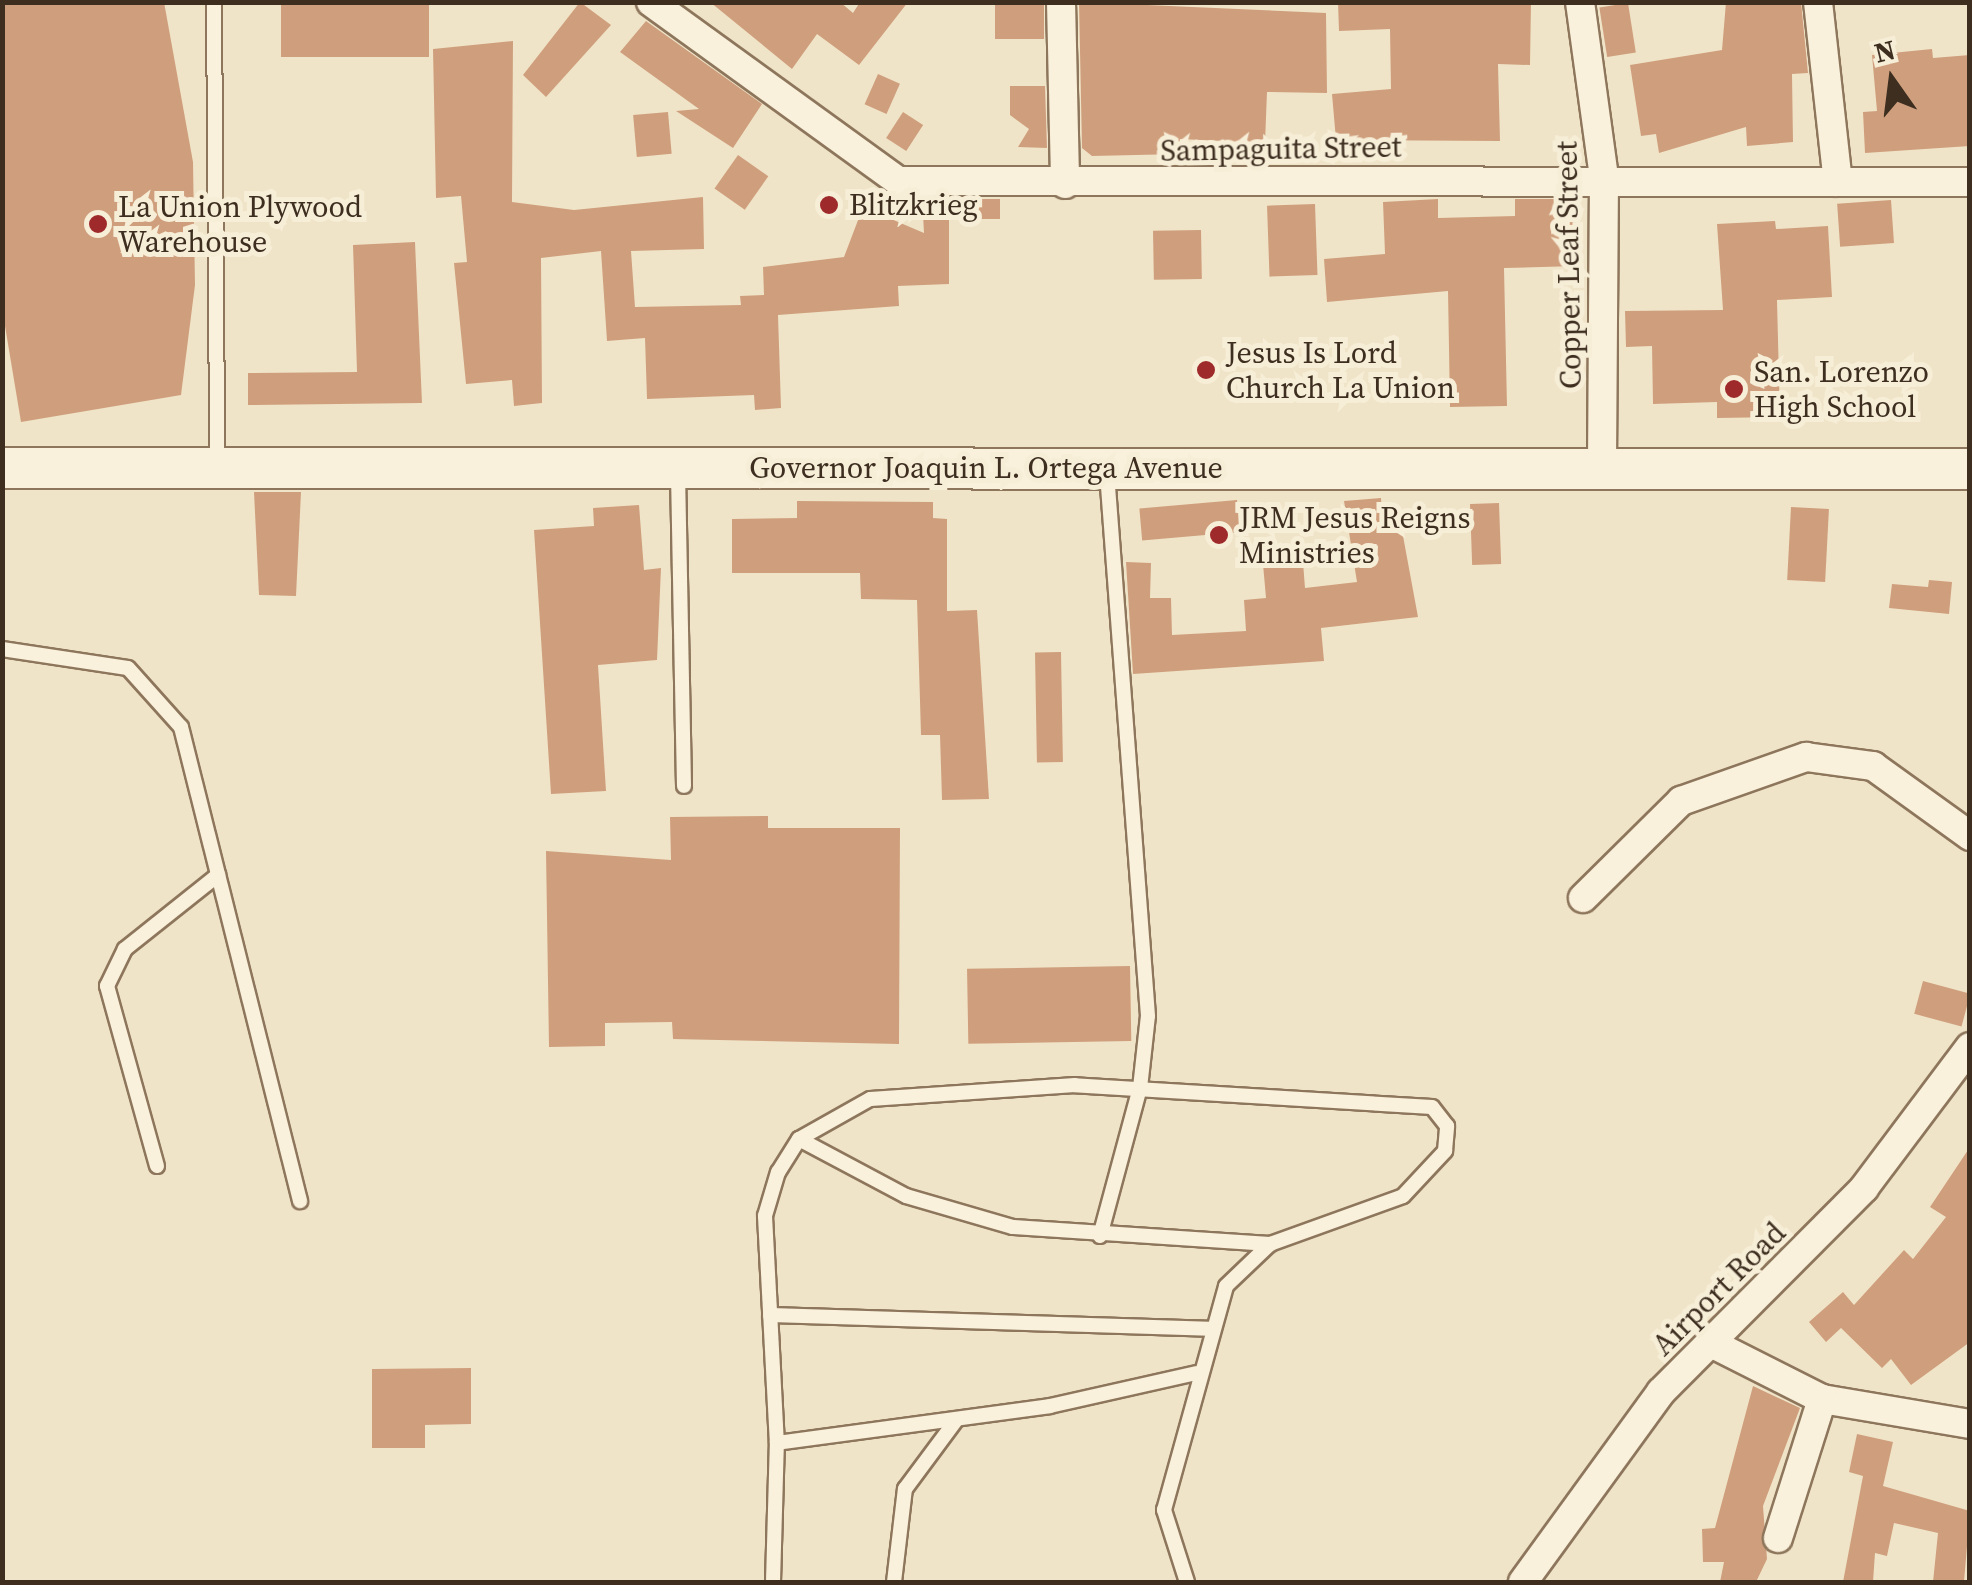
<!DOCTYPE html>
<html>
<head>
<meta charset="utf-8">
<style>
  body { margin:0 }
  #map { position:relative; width:1972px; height:1585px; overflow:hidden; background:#f0e4c8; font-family:"Source Serif 4",serif }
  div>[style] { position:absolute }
  .building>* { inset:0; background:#cf9f7d; transform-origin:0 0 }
  .roads { filter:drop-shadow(2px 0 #8d765c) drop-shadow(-2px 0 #8d765c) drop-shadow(0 2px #8d765c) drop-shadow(0 -2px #8d765c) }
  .lane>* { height:14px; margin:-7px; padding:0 7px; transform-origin:7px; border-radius:7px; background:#faf1dc }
  .street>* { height:28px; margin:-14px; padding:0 14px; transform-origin:14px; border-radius:14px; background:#faf1dc }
  .secondary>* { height:40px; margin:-20px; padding:0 20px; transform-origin:20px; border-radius:20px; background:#faf1dc }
  .dots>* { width:28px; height:28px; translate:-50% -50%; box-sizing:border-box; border:5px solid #f7eed8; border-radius:50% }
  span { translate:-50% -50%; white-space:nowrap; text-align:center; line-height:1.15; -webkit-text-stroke:10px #f7eed8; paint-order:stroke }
  .street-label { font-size:30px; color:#3d2e20 }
  .poi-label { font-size:30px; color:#3d2e20 }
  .left { translate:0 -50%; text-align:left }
  .frame { position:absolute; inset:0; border:5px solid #3d2e20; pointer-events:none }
  .north { position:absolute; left:1842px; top:30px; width:100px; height:100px; -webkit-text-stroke:8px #f7eed8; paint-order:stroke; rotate:346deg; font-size:28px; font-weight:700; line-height:40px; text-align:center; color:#3d2e20 }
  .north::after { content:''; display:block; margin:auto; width:35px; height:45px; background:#3d2e20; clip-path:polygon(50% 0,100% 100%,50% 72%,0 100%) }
</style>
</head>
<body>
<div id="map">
  <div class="building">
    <i style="clip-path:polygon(2px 2px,164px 2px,193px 162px,195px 285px,181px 395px,21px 422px,2px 308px)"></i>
    <i style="left:281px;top:2px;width:148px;height:55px"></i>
    <i style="clip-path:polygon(580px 2px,611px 25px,546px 97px,523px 75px)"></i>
    <i style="clip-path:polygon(710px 2px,840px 2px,853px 13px,860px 2px,908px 2px,859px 65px,817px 34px,792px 69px)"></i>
    <i style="left:995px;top:2px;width:49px;height:37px"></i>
    <i style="clip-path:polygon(1079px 2px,1326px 13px,1327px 93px,1267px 92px,1265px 143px,1180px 139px,1180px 154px,1092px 156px,1082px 148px)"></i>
    <i style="clip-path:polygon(1338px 2px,1531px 2px,1530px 65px,1498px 64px,1500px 141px,1336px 140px,1332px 94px,1391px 89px,1390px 29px,1339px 31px)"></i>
    <i style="clip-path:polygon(1726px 2px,1801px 2px,1808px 73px,1792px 74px,1793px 142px,1747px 146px,1746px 127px,1659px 153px,1656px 134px,1641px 136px,1630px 65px,1722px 50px)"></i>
    <i style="left:1628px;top:3px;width:50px;height:29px;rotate:81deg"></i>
    <i style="clip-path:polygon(646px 21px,762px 104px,733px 148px,676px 111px,699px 109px,620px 52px)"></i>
    <i style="clip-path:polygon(513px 41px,512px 202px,574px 210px,703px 197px,704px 249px,631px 251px,635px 307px,741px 305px,740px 296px,764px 295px,763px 267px,844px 257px,863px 207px,924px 233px,923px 215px,949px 215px,949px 284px,898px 286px,899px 306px,778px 315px,781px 408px,755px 410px,754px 395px,647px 399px,645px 338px,607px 341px,601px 251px,541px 258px,542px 403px,514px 406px,512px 380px,466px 384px,454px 263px,467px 262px,461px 196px,436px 198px,433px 49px)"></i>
    <i style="clip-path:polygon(1932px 49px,1933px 58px,1970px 55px,1970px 146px,1865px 153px,1863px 112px,1877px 111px,1872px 55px)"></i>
    <i style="left:878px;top:74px;width:24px;height:33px;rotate:24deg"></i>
    <i style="clip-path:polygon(1010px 86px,1045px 86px,1047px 148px,1018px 147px,1029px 129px,1010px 115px)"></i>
    <i style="left:668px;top:112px;width:42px;height:35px;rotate:85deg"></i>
    <i style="left:903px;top:112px;width:24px;height:31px;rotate:33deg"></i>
    <i style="left:738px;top:155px;width:37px;height:41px;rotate:35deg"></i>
    <i style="left:975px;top:199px;width:25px;height:20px"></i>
    <i style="clip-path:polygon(1438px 199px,1438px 218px,1515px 216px,1515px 199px,1575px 199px,1577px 266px,1504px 268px,1507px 406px,1450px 407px,1448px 291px,1327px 302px,1324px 259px,1385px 254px,1383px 202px)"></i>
    <i style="left:1891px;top:200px;width:43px;height:54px;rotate:86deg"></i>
    <i style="left:1315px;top:204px;width:71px;height:48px;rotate:88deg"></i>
    <i style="clip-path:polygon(1775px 221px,1776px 229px,1828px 226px,1832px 297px,1777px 300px,1780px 417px,1717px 418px,1717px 402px,1653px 404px,1652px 346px,1626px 347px,1625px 311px,1723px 310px,1717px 224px)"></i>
    <i style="left:1201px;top:230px;width:49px;height:48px;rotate:89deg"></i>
    <i style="clip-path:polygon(415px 242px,422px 403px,248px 405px,248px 373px,357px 372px,353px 245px)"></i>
    <i style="clip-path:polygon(254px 492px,301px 492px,296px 596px,259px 595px)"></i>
    <i style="clip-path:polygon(1381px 498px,1383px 527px,1401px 525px,1418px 617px,1321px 628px,1324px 661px,1133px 674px,1126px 562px,1151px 563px,1150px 598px,1171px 598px,1172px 635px,1246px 631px,1244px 600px,1266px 598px,1262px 553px,1302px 549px,1305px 588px,1357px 582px,1344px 501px)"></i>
    <i style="left:1237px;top:500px;width:32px;height:98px;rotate:85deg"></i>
    <i style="clip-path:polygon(797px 501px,933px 502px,933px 518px,947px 519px,947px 611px,977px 610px,989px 799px,942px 800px,940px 735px,921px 735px,917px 600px,861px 599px,860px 573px,732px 573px,732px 519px,797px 518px)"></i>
    <i style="left:1499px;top:503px;width:61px;height:29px;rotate:88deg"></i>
    <i style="clip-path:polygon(639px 505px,644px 570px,661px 568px,657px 660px,598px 665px,606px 791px,551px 794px,534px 530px,594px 526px,593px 508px)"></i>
    <i style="left:1791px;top:507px;width:38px;height:73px;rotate:3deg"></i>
    <i style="clip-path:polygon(1929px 580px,1952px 582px,1949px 614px,1889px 608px,1892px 584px,1928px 587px)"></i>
    <i style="left:1061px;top:652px;width:110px;height:26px;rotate:89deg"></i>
    <i style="clip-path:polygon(768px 816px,768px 828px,900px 828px,899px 1044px,673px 1039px,672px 1022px,605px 1023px,605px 1046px,549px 1047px,546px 851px,671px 860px,670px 817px)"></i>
    <i style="left:1130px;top:966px;width:75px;height:163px;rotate:89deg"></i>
    <i style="left:1923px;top:981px;width:49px;height:34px;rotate:15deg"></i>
    <i style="clip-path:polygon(1970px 1147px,1970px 1342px,1911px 1385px,1891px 1359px,1882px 1368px,1841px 1328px,1826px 1342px,1809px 1322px,1843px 1292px,1854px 1305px,1904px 1250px,1913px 1259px,1946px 1217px,1930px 1207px)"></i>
    <i style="clip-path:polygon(471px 1368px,471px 1424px,425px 1425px,425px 1448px,372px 1448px,372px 1369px)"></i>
    <i style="clip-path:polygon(1753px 1386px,1800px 1408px,1763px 1506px,1767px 1559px,1756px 1582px,1720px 1582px,1724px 1562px,1703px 1562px,1702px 1529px,1715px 1528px)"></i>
    <i style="clip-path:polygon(1857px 1434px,1893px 1442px,1883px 1486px,1970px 1511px,1964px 1582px,1933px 1582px,1938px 1533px,1894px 1523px,1887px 1556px,1875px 1553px,1873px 1582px,1843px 1582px,1863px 1476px,1849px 1472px)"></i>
  </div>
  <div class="roads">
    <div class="lane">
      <i style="left:214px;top:2px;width:465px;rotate:89.6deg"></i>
      <i style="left:678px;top:473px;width:313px;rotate:88.9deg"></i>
      <i style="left:2px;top:649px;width:127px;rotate:8.6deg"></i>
      <i style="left:128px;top:668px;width:79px;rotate:48.1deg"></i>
      <i style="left:181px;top:727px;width:489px;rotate:75.9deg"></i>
      <i style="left:799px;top:1139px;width:121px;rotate:28deg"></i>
      <i style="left:906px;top:1196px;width:111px;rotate:16.2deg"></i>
      <i style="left:1013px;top:1227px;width:258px;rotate:3.8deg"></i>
      <i style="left:157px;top:1166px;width:187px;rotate:-105.5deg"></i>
      <i style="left:107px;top:986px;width:41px;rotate:-64.1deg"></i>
      <i style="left:125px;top:949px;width:119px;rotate:-38.5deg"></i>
      <i style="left:1100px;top:1236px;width:153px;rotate:-74.9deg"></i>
      <i style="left:1140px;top:1088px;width:72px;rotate:-83.7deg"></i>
      <i style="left:1148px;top:1016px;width:545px;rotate:-94.32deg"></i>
      <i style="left:770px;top:1315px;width:440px;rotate:1.8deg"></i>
      <i style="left:773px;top:1582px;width:139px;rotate:-88.4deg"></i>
      <i style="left:894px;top:1582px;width:94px;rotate:-83.3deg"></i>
      <i style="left:905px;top:1489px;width:87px;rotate:-53.4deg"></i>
      <i style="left:1187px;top:1582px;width:76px;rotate:-107.7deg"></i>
      <i style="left:1164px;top:1510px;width:232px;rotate:-74.5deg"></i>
      <i style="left:1226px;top:1286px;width:61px;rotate:-43.7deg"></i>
      <i style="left:1270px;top:1244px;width:141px;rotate:-19.8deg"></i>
      <i style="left:1403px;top:1196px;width:62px;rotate:-47deg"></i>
      <i style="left:1445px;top:1151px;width:25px;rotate:-85deg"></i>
      <i style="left:1447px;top:1126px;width:24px;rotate:-128deg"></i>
      <i style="left:1432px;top:1107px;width:358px;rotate:-176.5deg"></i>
      <i style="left:1075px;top:1085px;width:205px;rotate:176.1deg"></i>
      <i style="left:870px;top:1099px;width:81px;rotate:150.6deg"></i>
      <i style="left:799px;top:1139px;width:39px;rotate:122deg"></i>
      <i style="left:778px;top:1172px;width:46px;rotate:106.5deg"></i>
      <i style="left:765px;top:1216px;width:227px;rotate:87deg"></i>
      <i style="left:777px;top:1443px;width:275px;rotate:-7.7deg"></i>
      <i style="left:1050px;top:1406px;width:150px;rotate:-12.7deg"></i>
    </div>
    <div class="street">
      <i style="left:651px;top:2px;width:305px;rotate:35.9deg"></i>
      <i style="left:898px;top:181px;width:1072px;rotate:0.05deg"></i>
      <i style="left:1061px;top:2px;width:182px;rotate:88.7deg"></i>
      <i style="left:1580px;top:2px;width:177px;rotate:82.2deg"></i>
      <i style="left:1604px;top:177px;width:291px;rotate:90.4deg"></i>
      <i style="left:1818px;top:2px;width:181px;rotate:83.7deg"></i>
      <i style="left:1583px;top:898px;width:138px;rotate:-44.7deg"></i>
      <i style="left:1681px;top:801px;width:133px;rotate:-19.4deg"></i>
      <i style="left:1806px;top:757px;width:68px;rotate:7.7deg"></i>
      <i style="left:1873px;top:766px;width:120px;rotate:35.8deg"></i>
      <i style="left:1713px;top:1344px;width:122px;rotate:26.8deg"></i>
      <i style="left:1822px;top:1399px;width:150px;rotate:9.6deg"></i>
      <i style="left:1778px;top:1538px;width:146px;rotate:-72.4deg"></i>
      <i style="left:1523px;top:1582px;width:235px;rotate:-54deg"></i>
      <i style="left:1661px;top:1392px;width:288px;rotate:-45.1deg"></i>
      <i style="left:1864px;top:1188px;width:176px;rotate:-53.1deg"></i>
    </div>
    <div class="secondary">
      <i style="left:2px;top:468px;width:1968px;rotate:0.03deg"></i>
    </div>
  </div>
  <div class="dots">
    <i style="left:829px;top:205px;background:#9e2a2b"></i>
    <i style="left:98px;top:224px;background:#9e2a2b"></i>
    <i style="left:1206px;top:370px;background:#9e2a2b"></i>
    <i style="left:1734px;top:389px;background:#9e2a2b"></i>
    <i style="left:1219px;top:535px;background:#9e2a2b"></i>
  </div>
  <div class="street-label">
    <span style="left:1281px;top:149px;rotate:-1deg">Sampaguita Street</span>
    <span style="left:1569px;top:265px;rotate:-91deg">Copper Leaf Street</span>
    <span style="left:986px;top:468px">Governor Joaquin L. Ortega Avenue</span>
    <span style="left:1719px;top:1289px;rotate:-45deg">Airport Road</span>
  </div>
  <div class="poi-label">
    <span class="left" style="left:849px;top:205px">Blitzkrieg</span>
    <span class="left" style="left:118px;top:224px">La Union Plywood<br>Warehouse</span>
    <span class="left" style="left:1226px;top:370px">Jesus Is Lord<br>Church La Union</span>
    <span class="left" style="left:1754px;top:389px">San. Lorenzo<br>High School</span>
    <span class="left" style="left:1239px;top:535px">JRM Jesus Reigns<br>Ministries</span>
  </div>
  <div class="frame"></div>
  <div class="north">N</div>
</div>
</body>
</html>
